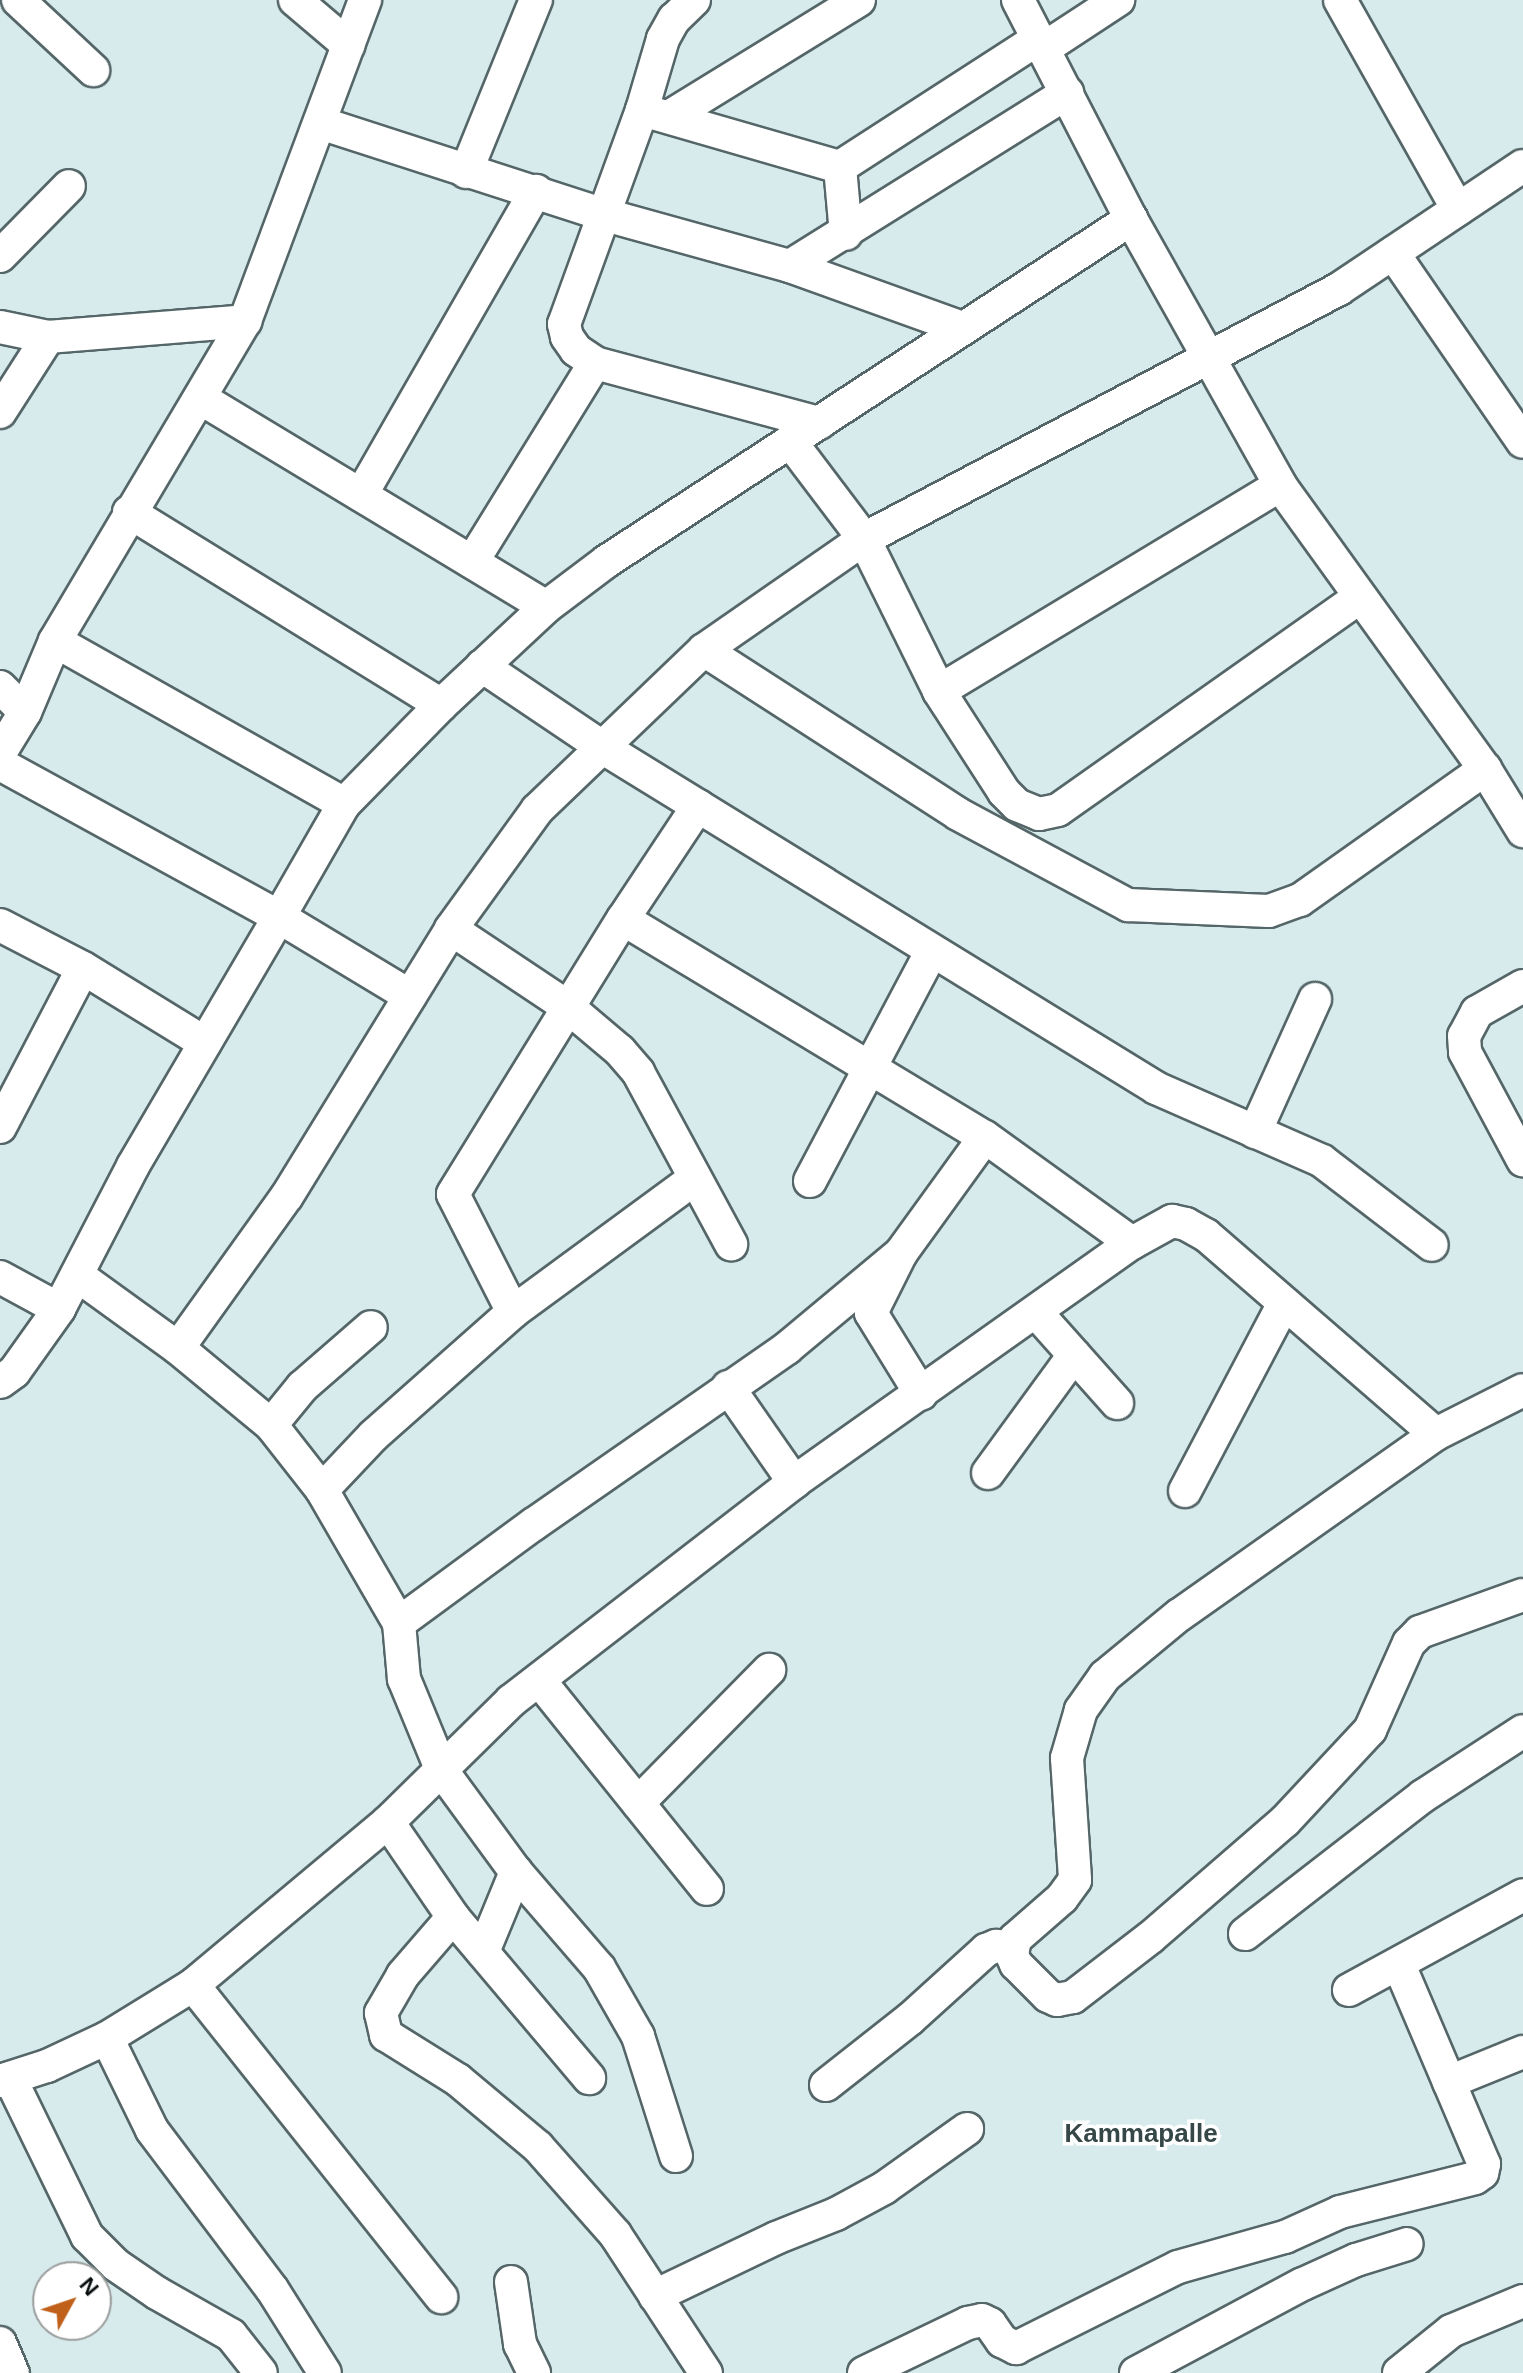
<!DOCTYPE html>
<html>
<head>
<meta charset="utf-8">
<style>
  body { margin:0 }
  #map { position:relative; width:1523px; height:2373px; overflow:hidden; background:#d7ebed; font-family:Arial,sans-serif }
  div>[style] { position:absolute }
  .roads { filter:drop-shadow(2px 0 #556668) drop-shadow(-2px 0 #556668) drop-shadow(0 2px #556668) drop-shadow(0 -2px #556668) }
  .minor>* { height:32px; margin:-16px; padding:0 16px; transform-origin:16px; border-radius:16px; background:#fff }
  span { translate:-50% -50%; white-space:nowrap; text-align:center; line-height:1.15; -webkit-text-stroke:7px #fff; paint-order:stroke }
  .neighbourhood-label { font-size:26px; color:#364748; font-weight:700 }
  .north { position:absolute; left:32px; top:2261px; width:80px; height:80px; box-sizing:border-box; background:#fff; border:2px solid #9c9e9e; border-radius:50%; rotate:50deg; font-size:22px; font-weight:700; line-height:32px; text-align:center; color:#070d0d }
  .north::after { content:''; display:block; margin:auto; width:28px; height:36px; background:#c0601b; clip-path:polygon(50% 0,100% 100%,50% 72%,0 100%) }
</style>
</head>
<body>
<div id="map">
  <div class="roads">
    <div class="minor">
      <i style="left:18px;top:0;width:103px;rotate:43deg"></i>
      <i style="left:295px;top:0;width:70px;rotate:40.3deg"></i>
      <i style="left:694px;top:0;width:28px;rotate:136deg"></i>
      <i style="left:674px;top:19px;width:23px;rotate:119deg"></i>
      <i style="left:663px;top:39px;width:74px;rotate:106.5deg"></i>
      <i style="left:642px;top:110px;width:228px;rotate:110deg"></i>
      <i style="left:564px;top:324px;width:13px;rotate:77deg"></i>
      <i style="left:567px;top:337px;width:16px;rotate:55deg"></i>
      <i style="left:576px;top:350px;width:23px;rotate:34deg"></i>
      <i style="left:595px;top:363px;width:232px;rotate:15deg"></i>
      <i style="left:1018px;top:0;width:246px;rotate:62.7deg"></i>
      <i style="left:1131px;top:219px;width:305px;rotate:60.7deg"></i>
      <i style="left:1280px;top:485px;width:350px;rotate:54.2deg"></i>
      <i style="left:1485px;top:769px;width:73px;rotate:58.5deg"></i>
      <i style="left:1340px;top:0;width:240px;rotate:60.6deg"></i>
      <i style="left:1043px;top:49px;width:90px;rotate:-33.2deg"></i>
      <i style="left:642px;top:110px;width:206px;rotate:16.1deg"></i>
      <i style="left:840px;top:167px;width:67px;rotate:84.9deg"></i>
      <i style="left:669px;top:117px;width:223px;rotate:-31.6deg"></i>
      <i style="left:320px;top:123px;width:296px;rotate:17.9deg"></i>
      <i style="left:602px;top:214px;width:195px;rotate:15.5deg"></i>
      <i style="left:790px;top:266px;width:183px;rotate:19.8deg"></i>
      <i style="left:840px;top:167px;width:236px;rotate:-32.9deg"></i>
      <i style="left:466px;top:172px;width:186px;rotate:-67.9deg"></i>
      <i style="left:1393px;top:253px;width:229px;rotate:55.5deg"></i>
      <i style="left:0;top:256px;width:98px;rotate:-45.4deg"></i>
      <i style="left:790px;top:266px;width:327px;rotate:-32deg"></i>
      <i style="left:0;top:327px;width:49px;rotate:11.8deg"></i>
      <i style="left:48px;top:337px;width:198px;rotate:-4.6deg"></i>
      <i style="left:200px;top:398px;width:404px;rotate:31.1deg"></i>
      <i style="left:0;top:412px;width:89px;rotate:-57.4deg"></i>
      <i style="left:790px;top:441px;width:123px;rotate:52.9deg"></i>
      <i style="left:864px;top:539px;width:169px;rotate:63.7deg"></i>
      <i style="left:939px;top:691px;width:120px;rotate:57.2deg"></i>
      <i style="left:1004px;top:792px;width:18px;rotate:45deg"></i>
      <i style="left:1017px;top:805px;width:24px;rotate:22deg"></i>
      <i style="left:1039px;top:814px;width:19px;rotate:-12deg"></i>
      <i style="left:1058px;top:810px;width:368px;rotate:-35.2deg"></i>
      <i style="left:361px;top:495px;width:351px;rotate:-60.1deg"></i>
      <i style="left:129px;top:512px;width:367px;rotate:31.7deg"></i>
      <i style="left:472px;top:562px;width:234px;rotate:-58.3deg"></i>
      <i style="left:55px;top:641px;width:332px;rotate:29.4deg"></i>
      <i style="left:704px;top:650px;width:302px;rotate:32.8deg"></i>
      <i style="left:958px;top:814px;width:193px;rotate:28.2deg"></i>
      <i style="left:1128px;top:905px;width:141px;rotate:2.4deg"></i>
      <i style="left:1269px;top:911px;width:33px;rotate:-20deg"></i>
      <i style="left:1300px;top:900px;width:227px;rotate:-35.3deg"></i>
      <i style="left:482px;top:666px;width:145px;rotate:34deg"></i>
      <i style="left:602px;top:747px;width:651px;rotate:31.61deg"></i>
      <i style="left:1156px;top:1088px;width:181px;rotate:23.7deg"></i>
      <i style="left:1322px;top:1161px;width:138px;rotate:37.4deg"></i>
      <i style="left:0;top:687px;width:35px;rotate:45deg"></i>
      <i style="left:939px;top:691px;width:398px;rotate:-31.1deg"></i>
      <i style="left:0;top:753px;width:48px;rotate:-58.6deg"></i>
      <i style="left:25px;top:712px;width:77px;rotate:-67.1deg"></i>
      <i style="left:55px;top:641px;width:372px;rotate:-59.3deg"></i>
      <i style="left:245px;top:321px;width:343px;rotate:-69.5deg"></i>
      <i style="left:0;top:764px;width:318px;rotate:28.7deg"></i>
      <i style="left:279px;top:917px;width:289px;rotate:120.4deg"></i>
      <i style="left:133px;top:1166px;width:161px;rotate:117.4deg"></i>
      <i style="left:59px;top:1309px;width:77px;rotate:125.5deg"></i>
      <i style="left:14px;top:1372px;width:17px;rotate:144deg"></i>
      <i style="left:623px;top:919px;width:136px;rotate:-56.4deg"></i>
      <i style="left:0;top:925px;width:93px;rotate:27.4deg"></i>
      <i style="left:83px;top:968px;width:143px;rotate:31.6deg"></i>
      <i style="left:451px;top:929px;width:141px;rotate:33.7deg"></i>
      <i style="left:568px;top:1007px;width:68px;rotate:40.2deg"></i>
      <i style="left:620px;top:1051px;width:28px;rotate:49deg"></i>
      <i style="left:638px;top:1072px;width:196px;rotate:61.6deg"></i>
      <i style="left:1523px;top:986px;width:53px;rotate:150.5deg"></i>
      <i style="left:1477px;top:1012px;width:27px;rotate:118deg"></i>
      <i style="left:1464px;top:1036px;width:16px;rotate:86deg"></i>
      <i style="left:1465px;top:1052px;width:123px;rotate:61.8deg"></i>
      <i style="left:410px;top:996px;width:153px;rotate:-148.9deg"></i>
      <i style="left:279px;top:917px;width:130px;rotate:-60.1deg"></i>
      <i style="left:344px;top:804px;width:139px;rotate:-45.6deg"></i>
      <i style="left:441px;top:705px;width:144px;rotate:-43deg"></i>
      <i style="left:546px;top:607px;width:76px;rotate:-37deg"></i>
      <i style="left:607px;top:561px;width:626px;rotate:-33.13deg"></i>
      <i style="left:0;top:1127px;width:179px;rotate:-62.4deg"></i>
      <i style="left:1255px;top:1132px;width:146px;rotate:-65.7deg"></i>
      <i style="left:694px;top:1179px;width:225px;rotate:143.7deg"></i>
      <i style="left:513px;top:1312px;width:132px;rotate:-117deg"></i>
      <i style="left:453px;top:1194px;width:323px;rotate:-58.3deg"></i>
      <i style="left:623px;top:919px;width:423px;rotate:31.1deg"></i>
      <i style="left:985px;top:1137px;width:181px;rotate:35.8deg"></i>
      <i style="left:810px;top:1181px;width:260px;rotate:-62.1deg"></i>
      <i style="left:77px;top:1275px;width:125px;rotate:35.9deg"></i>
      <i style="left:0;top:1277px;width:67px;rotate:28.5deg"></i>
      <i style="left:1036px;top:1312px;width:122px;rotate:48.3deg"></i>
      <i style="left:728px;top:1387px;width:116px;rotate:55.2deg"></i>
      <i style="left:921px;top:1394px;width:95px;rotate:-121.7deg"></i>
      <i style="left:871px;top:1313px;width:67px;rotate:-63.4deg"></i>
      <i style="left:901px;top:1253px;width:143px;rotate:-54.1deg"></i>
      <i style="left:271px;top:1425px;width:49px;rotate:-50.8deg"></i>
      <i style="left:302px;top:1387px;width:91px;rotate:-41deg"></i>
      <i style="left:1436px;top:1434px;width:97px;rotate:-26.8deg"></i>
      <i style="left:988px;top:1473px;width:146px;rotate:-53.9deg"></i>
      <i style="left:322px;top:1490px;width:74px;rotate:-46.6deg"></i>
      <i style="left:373px;top:1436px;width:187px;rotate:-41.5deg"></i>
      <i style="left:1185px;top:1491px;width:212px;rotate:-62.2deg"></i>
      <i style="left:399px;top:1623px;width:167px;rotate:-36.3deg"></i>
      <i style="left:534px;top:1524px;width:308px;rotate:-34.8deg"></i>
      <i style="left:787px;top:1348px;width:148px;rotate:-39.8deg"></i>
      <i style="left:539px;top:1680px;width:268px;rotate:51.2deg"></i>
      <i style="left:638px;top:1803px;width:187px;rotate:-45.4deg"></i>
      <i style="left:388px;top:1822px;width:115px;rotate:55.6deg"></i>
      <i style="left:453px;top:1917px;width:211px;rotate:49.8deg"></i>
      <i style="left:453px;top:1917px;width:77px;rotate:130.8deg"></i>
      <i style="left:403px;top:1975px;width:44px;rotate:120.1deg"></i>
      <i style="left:381px;top:2013px;width:23px;rotate:77deg"></i>
      <i style="left:386px;top:2035px;width:85px;rotate:32deg"></i>
      <i style="left:458px;top:2080px;width:104px;rotate:39.9deg"></i>
      <i style="left:538px;top:2147px;width:116px;rotate:48.5deg"></i>
      <i style="left:615px;top:2234px;width:166px;rotate:56.8deg"></i>
      <i style="left:1245px;top:1934px;width:225px;rotate:-37.8deg"></i>
      <i style="left:1423px;top:1796px;width:119px;rotate:-33deg"></i>
      <i style="left:483px;top:1952px;width:87px;rotate:-67.6deg"></i>
      <i style="left:193px;top:1985px;width:399px;rotate:51.5deg"></i>
      <i style="left:1349px;top:1990px;width:198px;rotate:-28.6deg"></i>
      <i style="left:107px;top:2038px;width:102px;rotate:63.9deg"></i>
      <i style="left:152px;top:2130px;width:199px;rotate:53deg"></i>
      <i style="left:272px;top:2289px;width:99px;rotate:57.8deg"></i>
      <i style="left:10px;top:2078px;width:176px;rotate:64deg"></i>
      <i style="left:87px;top:2236px;width:41px;rotate:45deg"></i>
      <i style="left:116px;top:2265px;width:50px;rotate:34.3deg"></i>
      <i style="left:157px;top:2293px;width:85px;rotate:29.6deg"></i>
      <i style="left:231px;top:2335px;width:48px;rotate:51.7deg"></i>
      <i style="left:0;top:2081px;width:49px;rotate:-17.7deg"></i>
      <i style="left:47px;top:2066px;width:66px;rotate:-25deg"></i>
      <i style="left:107px;top:2038px;width:101px;rotate:-31.6deg"></i>
      <i style="left:193px;top:1985px;width:254px;rotate:-39.9deg"></i>
      <i style="left:388px;top:1822px;width:173px;rotate:-44.5deg"></i>
      <i style="left:511px;top:1701px;width:358px;rotate:-37.7deg"></i>
      <i style="left:794px;top:1482px;width:414px;rotate:-35.3deg"></i>
      <i style="left:1132px;top:1243px;width:46px;rotate:-28.8deg"></i>
      <i style="left:1172px;top:1221px;width:14px;rotate:12deg"></i>
      <i style="left:1186px;top:1224px;width:23px;rotate:29deg"></i>
      <i style="left:1206px;top:1235px;width:304px;rotate:40.9deg"></i>
      <i style="left:1436px;top:1434px;width:314px;rotate:144.8deg"></i>
      <i style="left:1179px;top:1615px;width:96px;rotate:140.5deg"></i>
      <i style="left:1105px;top:1676px;width:42px;rotate:125.2deg"></i>
      <i style="left:1081px;top:1710px;width:50px;rotate:106.3deg"></i>
      <i style="left:1067px;top:1758px;width:122px;rotate:86.2deg"></i>
      <i style="left:1075px;top:1880px;width:22px;rotate:126deg"></i>
      <i style="left:1062px;top:1898px;width:62px;rotate:138.9deg"></i>
      <i style="left:1015px;top:1939px;width:16px;rotate:101deg"></i>
      <i style="left:1012px;top:1955px;width:10px;rotate:66deg"></i>
      <i style="left:1016px;top:1964px;width:45px;rotate:45deg"></i>
      <i style="left:1048px;top:1996px;width:10px;rotate:24deg"></i>
      <i style="left:1057px;top:2000px;width:16px;rotate:-11deg"></i>
      <i style="left:1073px;top:1997px;width:98px;rotate:-37.6deg"></i>
      <i style="left:1151px;top:1937px;width:177px;rotate:-40.9deg"></i>
      <i style="left:1285px;top:1821px;width:125px;rotate:-47deg"></i>
      <i style="left:1370px;top:1730px;width:95px;rotate:-65.9deg"></i>
      <i style="left:1409px;top:1643px;width:16px;rotate:-45deg"></i>
      <i style="left:1420px;top:1632px;width:109px;rotate:-19.8deg"></i>
      <i style="left:1449px;top:2082px;width:80px;rotate:-22.1deg"></i>
      <i style="left:826px;top:2085px;width:107px;rotate:-38.2deg"></i>
      <i style="left:910px;top:2019px;width:103px;rotate:-42.2deg"></i>
      <i style="left:986px;top:1950px;width:11px;rotate:-22deg"></i>
      <i style="left:996px;top:1946px;width:16px;rotate:4deg"></i>
      <i style="left:676px;top:2156px;width:126px;rotate:-107.6deg"></i>
      <i style="left:638px;top:2036px;width:78px;rotate:-119.8deg"></i>
      <i style="left:599px;top:1968px;width:127px;rotate:-130.8deg"></i>
      <i style="left:516px;top:1872px;width:125px;rotate:-126.2deg"></i>
      <i style="left:442px;top:1771px;width:100px;rotate:-112.4deg"></i>
      <i style="left:404px;top:1679px;width:56px;rotate:-95.1deg"></i>
      <i style="left:399px;top:1623px;width:154px;rotate:-120.1deg"></i>
      <i style="left:322px;top:1490px;width:83px;rotate:-128.1deg"></i>
      <i style="left:271px;top:1425px;width:121px;rotate:-140.4deg"></i>
      <i style="left:178px;top:1348px;width:187px;rotate:-54.4deg"></i>
      <i style="left:287px;top:1196px;width:313px;rotate:-58.4deg"></i>
      <i style="left:451px;top:929px;width:147px;rotate:-54.1deg"></i>
      <i style="left:537px;top:810px;width:231px;rotate:-43.8deg"></i>
      <i style="left:704px;top:650px;width:195px;rotate:-34.8deg"></i>
      <i style="left:864px;top:539px;width:537px;rotate:-27.76deg"></i>
      <i style="left:1339px;top:289px;width:221px;rotate:-33.8deg"></i>
      <i style="left:511px;top:2282px;width:63px;rotate:81.7deg"></i>
      <i style="left:520px;top:2344px;width:32px;rotate:64deg"></i>
      <i style="left:655px;top:2296px;width:134px;rotate:-25.6deg"></i>
      <i style="left:776px;top:2238px;width:65px;rotate:-21.8deg"></i>
      <i style="left:836px;top:2214px;width:55px;rotate:-28.4deg"></i>
      <i style="left:884px;top:2188px;width:102px;rotate:-35.4deg"></i>
      <i style="left:0;top:2343px;width:33px;rotate:67deg"></i>
      <i style="left:864px;top:2373px;width:115px;rotate:-25.7deg"></i>
      <i style="left:968px;top:2323px;width:14px;rotate:-12deg"></i>
      <i style="left:982px;top:2320px;width:9px;rotate:27deg"></i>
      <i style="left:990px;top:2324px;width:21px;rotate:55deg"></i>
      <i style="left:1002px;top:2341px;width:16px;rotate:27deg"></i>
      <i style="left:1016px;top:2348px;width:181px;rotate:-26.6deg"></i>
      <i style="left:1178px;top:2267px;width:111px;rotate:-15.7deg"></i>
      <i style="left:1285px;top:2237px;width:60px;rotate:-24.4deg"></i>
      <i style="left:1340px;top:2212px;width:139px;rotate:-14.1deg"></i>
      <i style="left:1475px;top:2178px;width:9px;rotate:-36deg"></i>
      <i style="left:1482px;top:2173px;width:9px;rotate:-77deg"></i>
      <i style="left:1484px;top:2164px;width:216px;rotate:-113.1deg"></i>
      <i style="left:1136px;top:2373px;width:189px;rotate:-28.1deg"></i>
      <i style="left:1303px;top:2284px;width:58px;rotate:-24.4deg"></i>
      <i style="left:1356px;top:2260px;width:53px;rotate:-17.4deg"></i>
      <i style="left:1399px;top:2373px;width:67px;rotate:-38.9deg"></i>
      <i style="left:1451px;top:2331px;width:78px;rotate:-22.6deg"></i>
    </div>
  </div>
  <div class="neighbourhood-label">
    <span style="left:1141px;top:2134px">Kammapalle</span>
  </div>
  <div class="north">N</div>
</div>
</body>
</html>
